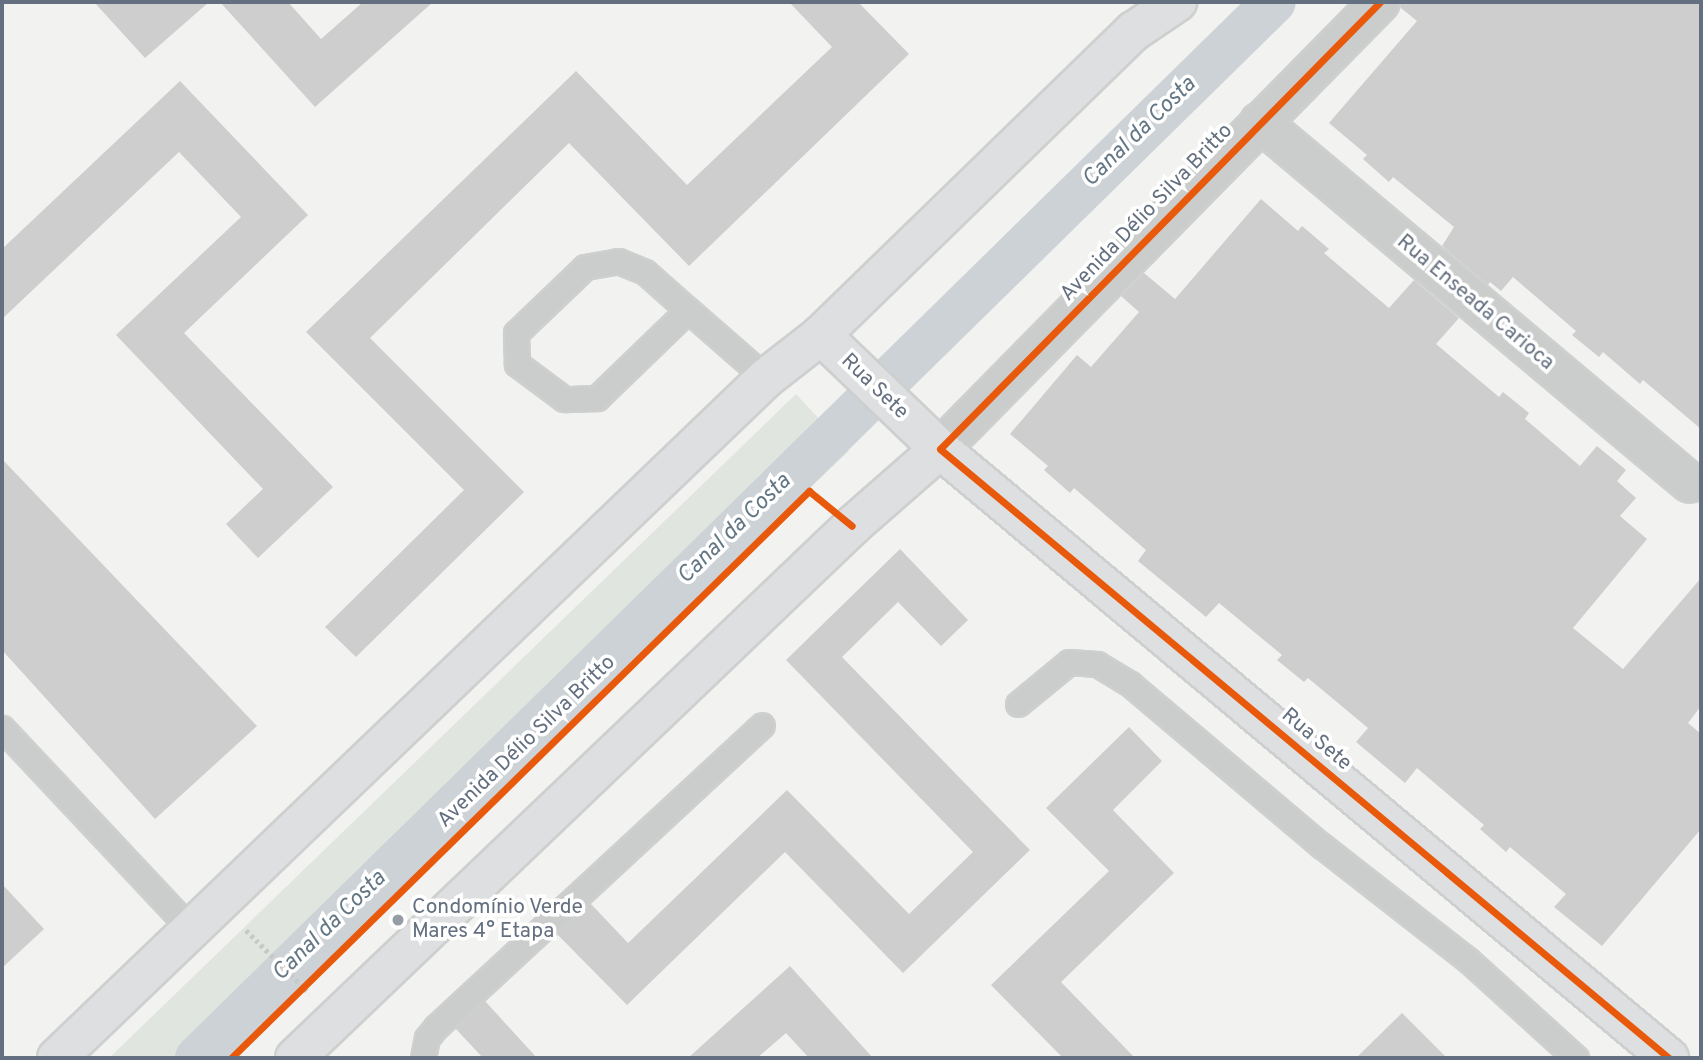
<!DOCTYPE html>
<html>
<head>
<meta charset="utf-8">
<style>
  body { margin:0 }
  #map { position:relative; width:1703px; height:1060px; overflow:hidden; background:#f2f3f0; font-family:Overpass,sans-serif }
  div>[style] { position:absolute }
  .green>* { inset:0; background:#e1e5df }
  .canal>* { height:44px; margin:-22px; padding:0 22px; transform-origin:22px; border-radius:22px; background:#ccd2d6 }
  .building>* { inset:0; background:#cdcecd }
  .path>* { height:4.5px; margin-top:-2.25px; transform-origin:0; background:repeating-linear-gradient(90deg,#c8c8c9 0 3.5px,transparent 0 7px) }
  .roads { filter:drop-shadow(2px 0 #cecfcf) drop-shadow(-2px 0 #cecfcf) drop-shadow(0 2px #cecfcf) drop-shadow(0 -2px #cecfcf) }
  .lane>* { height:23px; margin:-11.5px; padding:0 11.5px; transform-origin:11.5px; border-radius:11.5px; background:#cbcccc }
  .street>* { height:38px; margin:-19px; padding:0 19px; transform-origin:19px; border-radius:19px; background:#cbcccc }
  .secondary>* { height:38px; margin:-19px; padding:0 19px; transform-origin:19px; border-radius:19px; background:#dedfe0 }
  .cycleway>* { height:7px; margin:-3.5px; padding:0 3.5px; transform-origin:3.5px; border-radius:3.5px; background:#e8590c }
  .dots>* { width:19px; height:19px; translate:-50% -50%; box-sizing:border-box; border:4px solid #fff; border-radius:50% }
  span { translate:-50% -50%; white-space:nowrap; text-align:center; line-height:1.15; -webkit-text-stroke:7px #fff; paint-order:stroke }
  .street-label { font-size:21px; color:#646f7f }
  .poi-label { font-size:21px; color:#646f7f }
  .left { translate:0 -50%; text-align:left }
  .water-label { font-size:23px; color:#647784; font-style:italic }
  .frame { position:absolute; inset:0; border:4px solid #646f7f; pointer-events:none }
</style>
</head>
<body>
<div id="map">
  <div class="green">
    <i style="clip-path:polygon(796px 394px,849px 451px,208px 1058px,109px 1058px)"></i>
  </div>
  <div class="canal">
    <i style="left:197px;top:1058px;width:1508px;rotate:-44.44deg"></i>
  </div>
  <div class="building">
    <i style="clip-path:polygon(94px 2px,209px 2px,145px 58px)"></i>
    <i style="clip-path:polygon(220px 2px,288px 2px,321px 39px,363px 2px,433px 2px,315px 107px)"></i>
    <i style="clip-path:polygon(789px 2px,858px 2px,909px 54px,689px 266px,569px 143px,370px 338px,524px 492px,356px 657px,325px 627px,464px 490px,306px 332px,576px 71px,687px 185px,832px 47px)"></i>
    <i style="clip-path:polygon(1401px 2px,1701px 2px,1701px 429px,1643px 380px,1640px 384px,1603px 352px,1599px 357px,1572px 335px,1576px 331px,1513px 277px,1501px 291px,1490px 282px,1488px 285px,1442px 246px,1454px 227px,1393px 177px,1389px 182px,1363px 159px,1367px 155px,1329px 123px,1417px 21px,1401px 8px)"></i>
    <i style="clip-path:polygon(180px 81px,308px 215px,184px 333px,333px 487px,258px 558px,226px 524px,263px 489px,116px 335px,241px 217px,179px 152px,2px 319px,2px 249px)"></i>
    <i style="clip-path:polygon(1261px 199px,1298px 231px,1302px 226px,1329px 249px,1324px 253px,1389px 308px,1414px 280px,1459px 318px,1436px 344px,1499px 397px,1503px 392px,1529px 413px,1525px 419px,1580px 466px,1597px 446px,1626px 470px,1617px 481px,1636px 498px,1620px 516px,1647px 539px,1573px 628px,1623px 669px,1701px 578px,1701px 706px,1688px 723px,1701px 734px,1701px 829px,1602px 946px,1554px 907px,1566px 894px,1510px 847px,1506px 852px,1480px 829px,1484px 825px,1417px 768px,1405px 783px,1356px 742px,1368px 728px,1308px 678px,1304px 682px,1277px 660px,1282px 655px,1219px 603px,1206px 617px,1138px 561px,1146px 550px,1074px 488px,1070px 493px,1044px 470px,1048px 466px,1010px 434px,1077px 355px,1091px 367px,1139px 312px,1121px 296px,1144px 273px,1175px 299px)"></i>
    <i style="clip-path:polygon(2px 459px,257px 726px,155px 819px,2px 650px)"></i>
    <i style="clip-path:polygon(900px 549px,968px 620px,941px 646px,898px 602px,842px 657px,1030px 850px,903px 973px,785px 852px,627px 1005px,557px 934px,590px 903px,628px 943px,787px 790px,909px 914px,973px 852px,786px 660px)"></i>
    <i style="clip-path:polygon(1129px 727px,1162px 761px,1113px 810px,1174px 873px,1061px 982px,1135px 1058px,1063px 1058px,991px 985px,1109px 871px,1046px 808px)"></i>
    <i style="clip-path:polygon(2px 884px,44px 929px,2px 968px)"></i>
    <i style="clip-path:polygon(790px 966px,873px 1058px,809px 1058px,786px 1033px,757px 1058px,688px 1058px)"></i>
    <i style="clip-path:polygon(485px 1001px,537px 1058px,483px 1058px,455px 1028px)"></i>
    <i style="clip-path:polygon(1402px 1013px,1447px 1058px,1356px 1058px)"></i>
  </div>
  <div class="path">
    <i style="left:246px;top:930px;width:86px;rotate:45deg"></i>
  </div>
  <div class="roads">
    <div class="lane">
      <i style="left:688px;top:310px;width:127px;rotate:136deg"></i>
      <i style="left:597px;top:398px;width:33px;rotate:178deg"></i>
      <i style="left:564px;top:399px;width:59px;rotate:-143.3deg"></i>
      <i style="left:517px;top:364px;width:31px;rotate:-92deg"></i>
      <i style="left:516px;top:333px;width:95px;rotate:-43.7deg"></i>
      <i style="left:585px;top:267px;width:34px;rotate:-10deg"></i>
      <i style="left:618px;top:261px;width:29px;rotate:22deg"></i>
      <i style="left:645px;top:272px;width:57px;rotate:41.5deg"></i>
      <i style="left:688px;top:310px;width:103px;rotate:41.1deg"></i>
      <i style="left:1018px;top:704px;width:66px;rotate:-39.5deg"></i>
      <i style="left:1069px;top:662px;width:28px;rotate:4deg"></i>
      <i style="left:1097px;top:664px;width:39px;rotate:31deg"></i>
      <i style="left:1130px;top:684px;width:251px;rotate:40.2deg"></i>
      <i style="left:1322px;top:846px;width:185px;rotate:38deg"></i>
      <i style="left:1468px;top:960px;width:146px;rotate:42.2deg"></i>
      <i style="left:2px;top:728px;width:277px;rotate:46.8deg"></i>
      <i style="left:423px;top:1058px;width:20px;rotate:-79deg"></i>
      <i style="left:427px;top:1038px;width:14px;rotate:-51deg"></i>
      <i style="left:436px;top:1027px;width:444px;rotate:-42.8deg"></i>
    </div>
    <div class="street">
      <i style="left:1260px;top:122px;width:561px;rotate:40.01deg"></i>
      <i style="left:940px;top:449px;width:627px;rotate:-45.45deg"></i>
    </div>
    <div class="secondary">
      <i style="left:821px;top:335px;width:165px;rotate:43.8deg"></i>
      <i style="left:940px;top:449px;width:950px;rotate:39.88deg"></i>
      <i style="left:57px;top:1058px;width:982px;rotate:-43.8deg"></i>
      <i style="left:766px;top:378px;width:70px;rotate:-38deg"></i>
      <i style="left:821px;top:335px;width:436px;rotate:-44.2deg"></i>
      <i style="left:1134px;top:31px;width:52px;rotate:-34deg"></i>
      <i style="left:295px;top:1058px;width:770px;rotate:-43.68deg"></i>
      <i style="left:852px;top:526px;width:117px;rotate:-41.2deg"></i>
    </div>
  </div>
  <div class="cycleway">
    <i style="left:1380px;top:2px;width:627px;rotate:134.55deg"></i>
    <i style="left:940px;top:449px;width:950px;rotate:39.88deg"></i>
    <i style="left:231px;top:1058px;width:810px;rotate:-44.45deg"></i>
    <i style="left:809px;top:491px;width:55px;rotate:39.1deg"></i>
  </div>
  <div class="dots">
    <i style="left:398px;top:920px;background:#969da7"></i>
  </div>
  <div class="street-label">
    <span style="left:1147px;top:213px;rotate:-46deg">Avenida Délio Silva Britto</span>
    <span style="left:1475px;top:303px;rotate:40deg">Rua Enseada Carioca</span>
    <span style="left:874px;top:387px;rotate:44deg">Rua Sete</span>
    <span style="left:1316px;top:740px;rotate:40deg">Rua Sete</span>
    <span style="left:527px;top:742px;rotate:-44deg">Avenida Délio Silva Britto</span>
  </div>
  <div class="poi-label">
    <span class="left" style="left:412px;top:920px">Condomínio Verde<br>Mares 4° Etapa</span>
  </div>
  <div class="water-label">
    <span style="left:1140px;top:133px;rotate:-44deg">Canal da Costa</span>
    <span style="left:735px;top:530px;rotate:-44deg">Canal da Costa</span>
    <span style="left:330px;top:927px;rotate:-44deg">Canal da Costa</span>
  </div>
  <div class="frame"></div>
</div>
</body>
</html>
